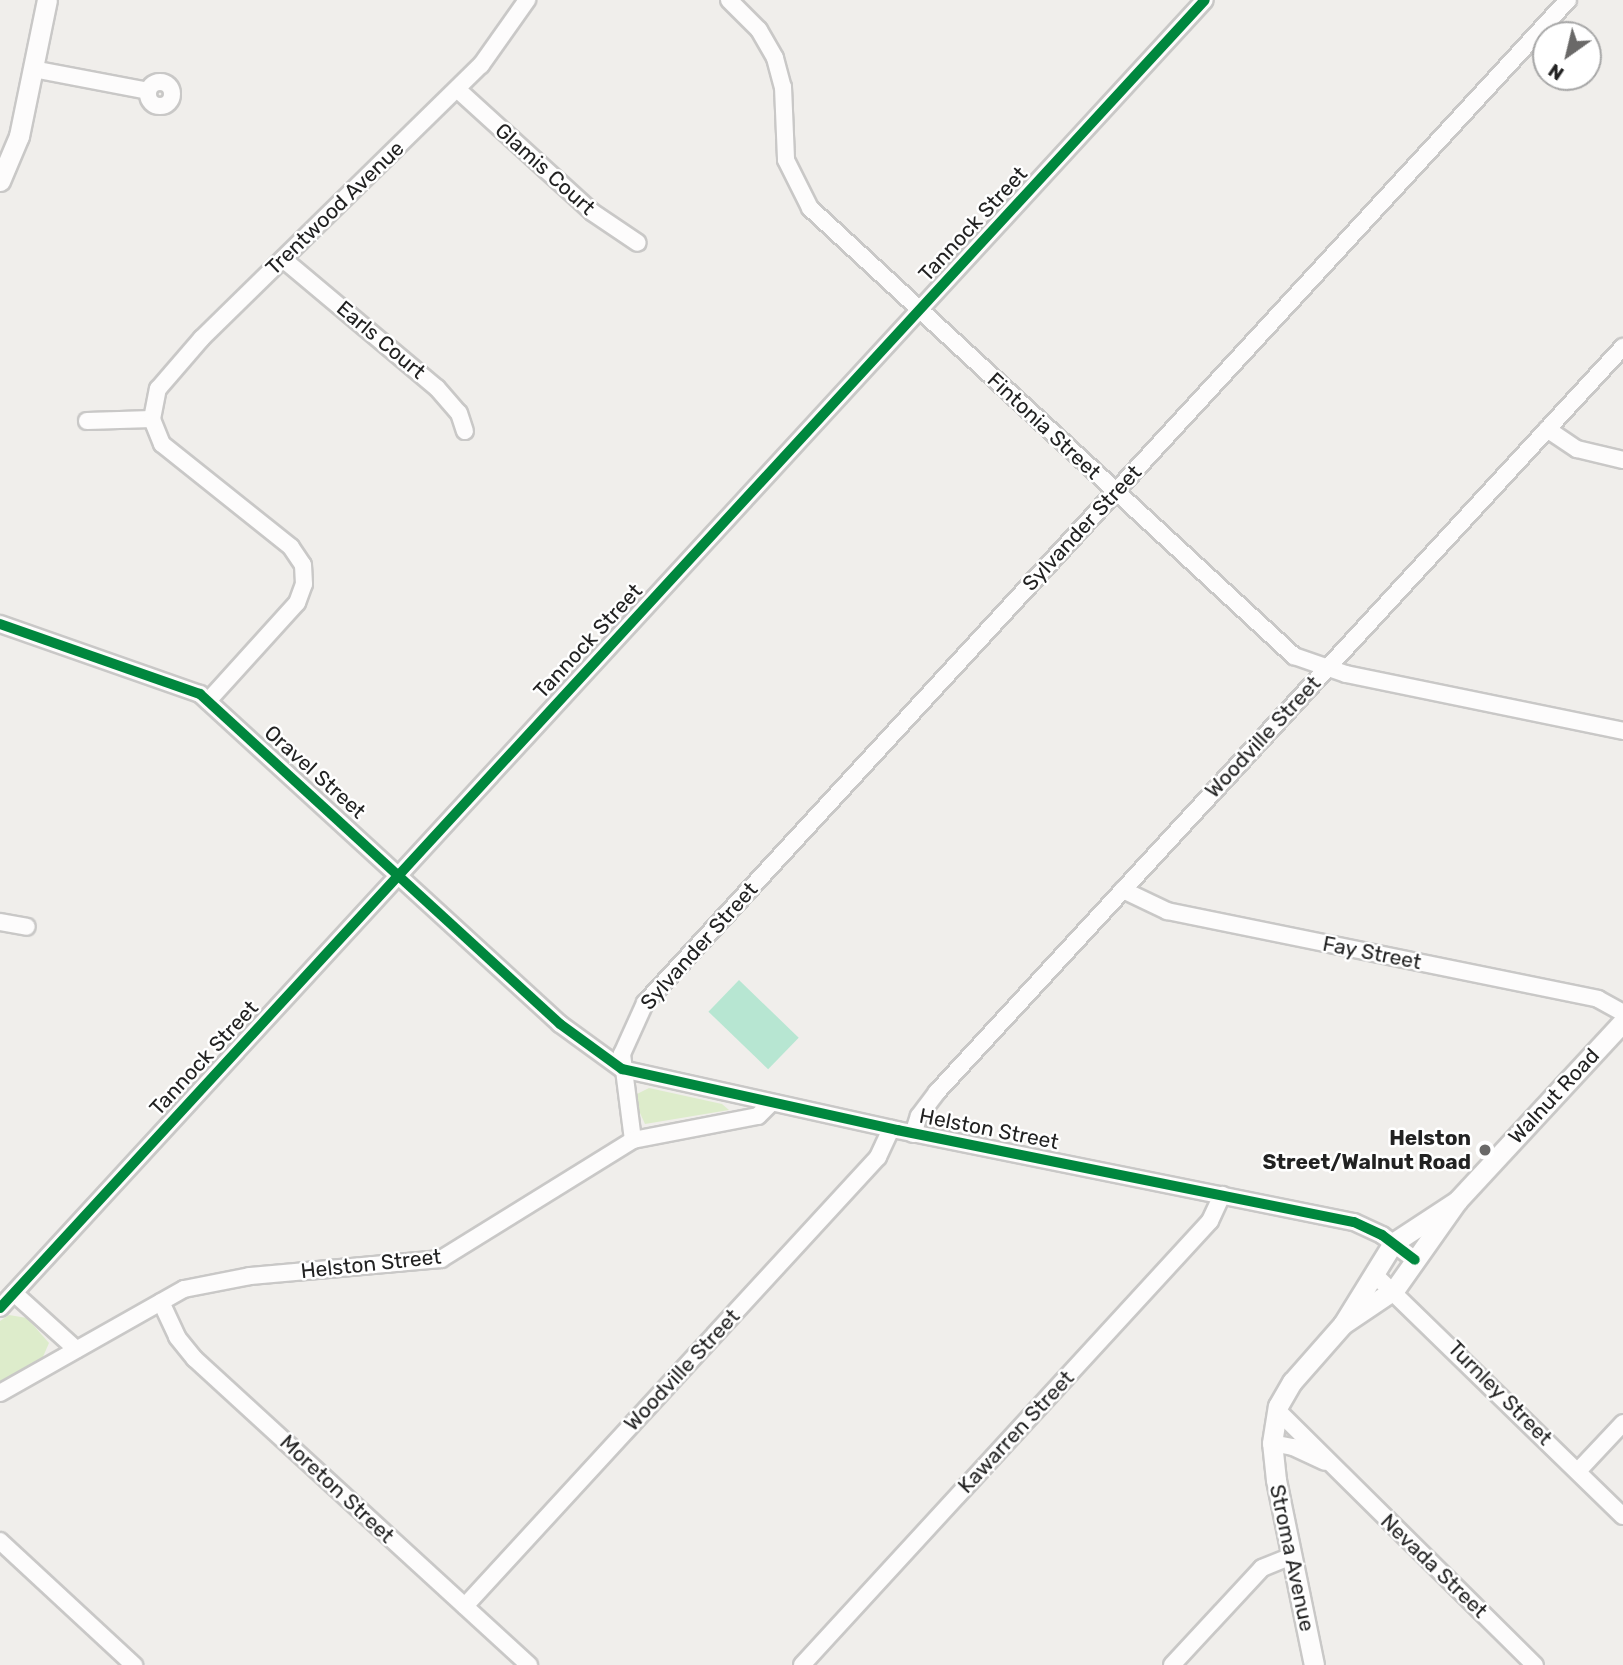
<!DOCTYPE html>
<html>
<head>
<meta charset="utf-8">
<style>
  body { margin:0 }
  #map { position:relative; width:1623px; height:1665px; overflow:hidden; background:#f0eeeb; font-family:Rubik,sans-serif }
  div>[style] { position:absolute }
  .grass>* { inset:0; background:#ddeccb }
  .pitch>* { inset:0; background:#b7e6d2; transform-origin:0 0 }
  .roads { filter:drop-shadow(2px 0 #c9c8c7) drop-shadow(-2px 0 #c9c8c7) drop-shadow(0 2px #c9c8c7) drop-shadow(0 -2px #c9c8c7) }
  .minor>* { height:16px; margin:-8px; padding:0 8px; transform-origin:8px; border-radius:8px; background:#fdfcfc }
  .minor>.ring { margin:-8px; padding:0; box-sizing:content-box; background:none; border:16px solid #fdfcfc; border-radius:50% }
  .tertiary>* { height:19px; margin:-9.5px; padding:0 9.5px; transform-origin:9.5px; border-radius:9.5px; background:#fdfcfc }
  .cycleway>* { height:10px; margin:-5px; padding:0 5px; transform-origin:5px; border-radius:5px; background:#00873e }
  .dots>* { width:19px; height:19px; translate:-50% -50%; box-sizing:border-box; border:4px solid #fff; border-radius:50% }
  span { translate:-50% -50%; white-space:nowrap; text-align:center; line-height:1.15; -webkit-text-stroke:5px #fff; paint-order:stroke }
  .street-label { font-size:21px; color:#222 }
  .poi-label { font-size:21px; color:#222; font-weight:700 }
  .right { translate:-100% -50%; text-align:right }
  .north { position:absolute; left:1532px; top:21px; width:70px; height:70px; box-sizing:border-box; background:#fff; border:2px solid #a7a7a7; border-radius:50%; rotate:214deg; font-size:19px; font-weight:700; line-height:28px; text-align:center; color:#222 }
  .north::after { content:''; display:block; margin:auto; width:24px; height:32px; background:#6a6968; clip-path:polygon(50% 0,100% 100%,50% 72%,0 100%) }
</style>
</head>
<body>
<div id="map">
  <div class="grass">
    <i style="clip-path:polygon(649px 1088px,722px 1104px,729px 1110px,645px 1124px,635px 1102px,637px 1094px)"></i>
    <i style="clip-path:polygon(9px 1315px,27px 1318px,49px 1343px,42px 1359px,0 1382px,0 1321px)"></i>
  </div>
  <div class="pitch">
    <i style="left:739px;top:980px;width:83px;height:44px;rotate:44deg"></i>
  </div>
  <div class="roads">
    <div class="minor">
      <i style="left:729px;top:0;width:42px;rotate:45deg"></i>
      <i style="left:759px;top:30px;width:32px;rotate:60deg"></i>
      <i style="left:775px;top:58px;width:30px;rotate:75deg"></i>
      <i style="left:783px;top:87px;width:73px;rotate:87.6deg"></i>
      <i style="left:786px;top:160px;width:54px;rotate:63.4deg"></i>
      <i style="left:810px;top:208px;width:660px;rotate:42.79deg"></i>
      <i style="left:1294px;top:656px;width:55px;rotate:19.1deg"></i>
      <i style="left:1346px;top:674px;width:283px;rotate:11.6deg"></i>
      <i style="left:33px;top:69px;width:117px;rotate:10.8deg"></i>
      <i class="ring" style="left:148px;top:82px;width:8px;height:8px"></i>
      <i style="left:457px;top:89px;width:183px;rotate:42.3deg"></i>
      <i style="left:592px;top:212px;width:55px;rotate:34deg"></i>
      <i style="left:283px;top:259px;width:201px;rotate:40deg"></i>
      <i style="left:437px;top:388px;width:33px;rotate:49deg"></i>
      <i style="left:459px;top:413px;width:19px;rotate:72deg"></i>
      <i style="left:87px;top:421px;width:65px;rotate:-1.8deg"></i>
      <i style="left:1547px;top:429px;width:36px;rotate:34deg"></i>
      <i style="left:1577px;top:449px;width:47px;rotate:13.4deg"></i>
      <i style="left:0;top:624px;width:212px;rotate:19.3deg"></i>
      <i style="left:200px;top:694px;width:488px;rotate:42.5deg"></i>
      <i style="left:560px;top:1024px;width:77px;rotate:36deg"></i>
      <i style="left:622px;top:1069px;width:282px;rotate:12.5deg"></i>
      <i style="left:897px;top:1130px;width:466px;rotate:11.4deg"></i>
      <i style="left:1354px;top:1222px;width:31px;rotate:25deg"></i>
      <i style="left:1382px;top:1235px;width:41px;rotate:37.1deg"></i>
      <i style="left:208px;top:701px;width:132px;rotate:-47.8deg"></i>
      <i style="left:297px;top:603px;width:20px;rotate:-70deg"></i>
      <i style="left:304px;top:584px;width:19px;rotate:-93deg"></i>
      <i style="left:303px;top:565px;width:22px;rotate:-124deg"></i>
      <i style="left:291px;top:547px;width:165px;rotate:-141.4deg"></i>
      <i style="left:162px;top:444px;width:27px;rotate:-112deg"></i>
      <i style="left:152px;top:419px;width:31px;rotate:-79deg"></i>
      <i style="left:158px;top:389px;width:67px;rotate:-49.2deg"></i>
      <i style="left:202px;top:338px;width:390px;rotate:-44.4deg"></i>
      <i style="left:481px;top:65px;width:80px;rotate:-54.7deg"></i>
      <i style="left:1123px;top:890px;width:49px;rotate:25.5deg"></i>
      <i style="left:1167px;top:911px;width:440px;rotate:11.5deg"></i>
      <i style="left:1598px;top:999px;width:29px;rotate:29deg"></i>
      <i style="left:0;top:922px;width:27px;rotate:10deg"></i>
      <i style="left:913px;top:1134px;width:19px;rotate:-72deg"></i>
      <i style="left:919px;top:1116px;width:30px;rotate:-53deg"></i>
      <i style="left:937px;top:1092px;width:1013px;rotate:-47.36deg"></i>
      <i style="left:633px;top:1140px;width:87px;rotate:-97.3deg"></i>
      <i style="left:622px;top:1054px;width:56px;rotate:-65.7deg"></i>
      <i style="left:645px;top:1003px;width:1363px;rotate:-47.38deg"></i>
      <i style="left:1374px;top:1274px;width:347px;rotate:44.2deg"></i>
      <i style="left:14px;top:1293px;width:84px;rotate:42.1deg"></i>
      <i style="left:161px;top:1302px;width:38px;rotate:65deg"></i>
      <i style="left:177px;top:1337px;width:28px;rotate:51deg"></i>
      <i style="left:195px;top:1359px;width:453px;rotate:42.5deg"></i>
      <i style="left:0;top:1308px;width:1778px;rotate:-47.35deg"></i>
      <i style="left:0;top:1393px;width:211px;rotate:-29.5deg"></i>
      <i style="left:184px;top:1289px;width:67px;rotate:-11.1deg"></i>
      <i style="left:250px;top:1276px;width:192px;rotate:-5.1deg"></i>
      <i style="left:441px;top:1259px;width:226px;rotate:-31.8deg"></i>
      <i style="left:633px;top:1140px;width:127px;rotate:-10.9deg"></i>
      <i style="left:758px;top:1116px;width:17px;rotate:-45deg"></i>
      <i style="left:1277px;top:1410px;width:363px;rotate:44.7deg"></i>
      <i style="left:1272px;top:1443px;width:21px;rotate:11deg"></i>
      <i style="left:1293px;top:1447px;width:35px;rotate:25deg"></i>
      <i style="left:1578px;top:1471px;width:66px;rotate:-46.8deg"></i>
      <i style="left:0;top:1541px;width:183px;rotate:42.8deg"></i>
      <i style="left:465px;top:1606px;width:610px;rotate:-47.39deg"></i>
      <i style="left:878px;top:1157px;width:31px;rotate:-65deg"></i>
      <i style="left:802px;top:1665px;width:603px;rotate:-47.42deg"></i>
      <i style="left:1210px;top:1221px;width:29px;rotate:-65deg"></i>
      <i style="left:1172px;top:1665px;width:132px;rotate:-47.1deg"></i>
      <i style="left:1262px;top:1568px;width:31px;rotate:-22deg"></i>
    </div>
    <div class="tertiary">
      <i style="left:0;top:181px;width:49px;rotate:-67.1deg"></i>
      <i style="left:19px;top:136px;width:139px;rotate:-78.4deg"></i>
      <i style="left:1343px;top:1324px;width:63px;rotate:-33.9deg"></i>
      <i style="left:1395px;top:1289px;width:108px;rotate:-54.8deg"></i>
      <i style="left:1457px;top:1201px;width:244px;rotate:-47.2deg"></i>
      <i style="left:1314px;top:1665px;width:189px;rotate:-101.6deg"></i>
      <i style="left:1276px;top:1480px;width:37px;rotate:-96deg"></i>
      <i style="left:1272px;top:1443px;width:37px;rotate:-81deg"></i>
      <i style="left:1278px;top:1406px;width:28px;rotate:-60deg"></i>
      <i style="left:1292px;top:1382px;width:77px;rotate:-48.7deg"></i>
      <i style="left:1343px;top:1324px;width:95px;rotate:-58.3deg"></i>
      <i style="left:1393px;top:1243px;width:77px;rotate:-33.3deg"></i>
    </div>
  </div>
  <div class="cycleway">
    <i style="left:0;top:624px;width:212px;rotate:19.3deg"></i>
    <i style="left:200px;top:694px;width:488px;rotate:42.5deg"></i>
    <i style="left:560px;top:1024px;width:77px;rotate:36deg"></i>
    <i style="left:622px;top:1069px;width:282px;rotate:12.5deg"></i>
    <i style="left:897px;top:1130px;width:466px;rotate:11.4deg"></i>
    <i style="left:1354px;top:1222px;width:31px;rotate:25deg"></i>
    <i style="left:1382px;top:1235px;width:41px;rotate:37.1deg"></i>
    <i style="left:0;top:1308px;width:1778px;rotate:-47.35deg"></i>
  </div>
  <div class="dots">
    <i style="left:1485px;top:1150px;background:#6a6968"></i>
  </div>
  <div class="street-label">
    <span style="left:545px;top:169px;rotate:42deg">Glamis Court</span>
    <span style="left:335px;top:208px;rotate:-44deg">Trentwood Avenue</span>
    <span style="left:973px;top:224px;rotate:-47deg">Tannock Street</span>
    <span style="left:381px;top:340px;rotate:40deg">Earls Court</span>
    <span style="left:1044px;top:426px;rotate:43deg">Fintonia Street</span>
    <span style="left:1082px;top:528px;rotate:-47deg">Sylvander Street</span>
    <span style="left:588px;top:641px;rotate:-47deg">Tannock Street</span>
    <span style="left:1263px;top:737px;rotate:-47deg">Woodville Street</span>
    <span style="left:315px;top:772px;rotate:42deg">Oravel Street</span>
    <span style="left:699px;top:946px;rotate:-48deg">Sylvander Street</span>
    <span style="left:1372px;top:953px;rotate:11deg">Fay Street</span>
    <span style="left:204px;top:1058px;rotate:-47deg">Tannock Street</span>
    <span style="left:1554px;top:1096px;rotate:-47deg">Walnut Road</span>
    <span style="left:989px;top:1129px;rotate:11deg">Helston Street</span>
    <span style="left:371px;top:1264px;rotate:-6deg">Helston Street</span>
    <span style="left:682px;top:1370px;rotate:-47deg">Woodville Street</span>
    <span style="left:1500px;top:1393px;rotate:45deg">Turnley Street</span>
    <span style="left:1016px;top:1432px;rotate:-47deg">Kawarren Street</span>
    <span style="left:337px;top:1489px;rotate:43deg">Moreton Street</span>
    <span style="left:1292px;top:1558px;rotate:78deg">Stroma Avenue</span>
    <span style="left:1434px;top:1566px;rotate:44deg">Nevada Street</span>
  </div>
  <div class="poi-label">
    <span class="right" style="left:1471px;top:1150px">Helston<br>Street/Walnut Road</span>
  </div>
  <div class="north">N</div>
</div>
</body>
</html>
